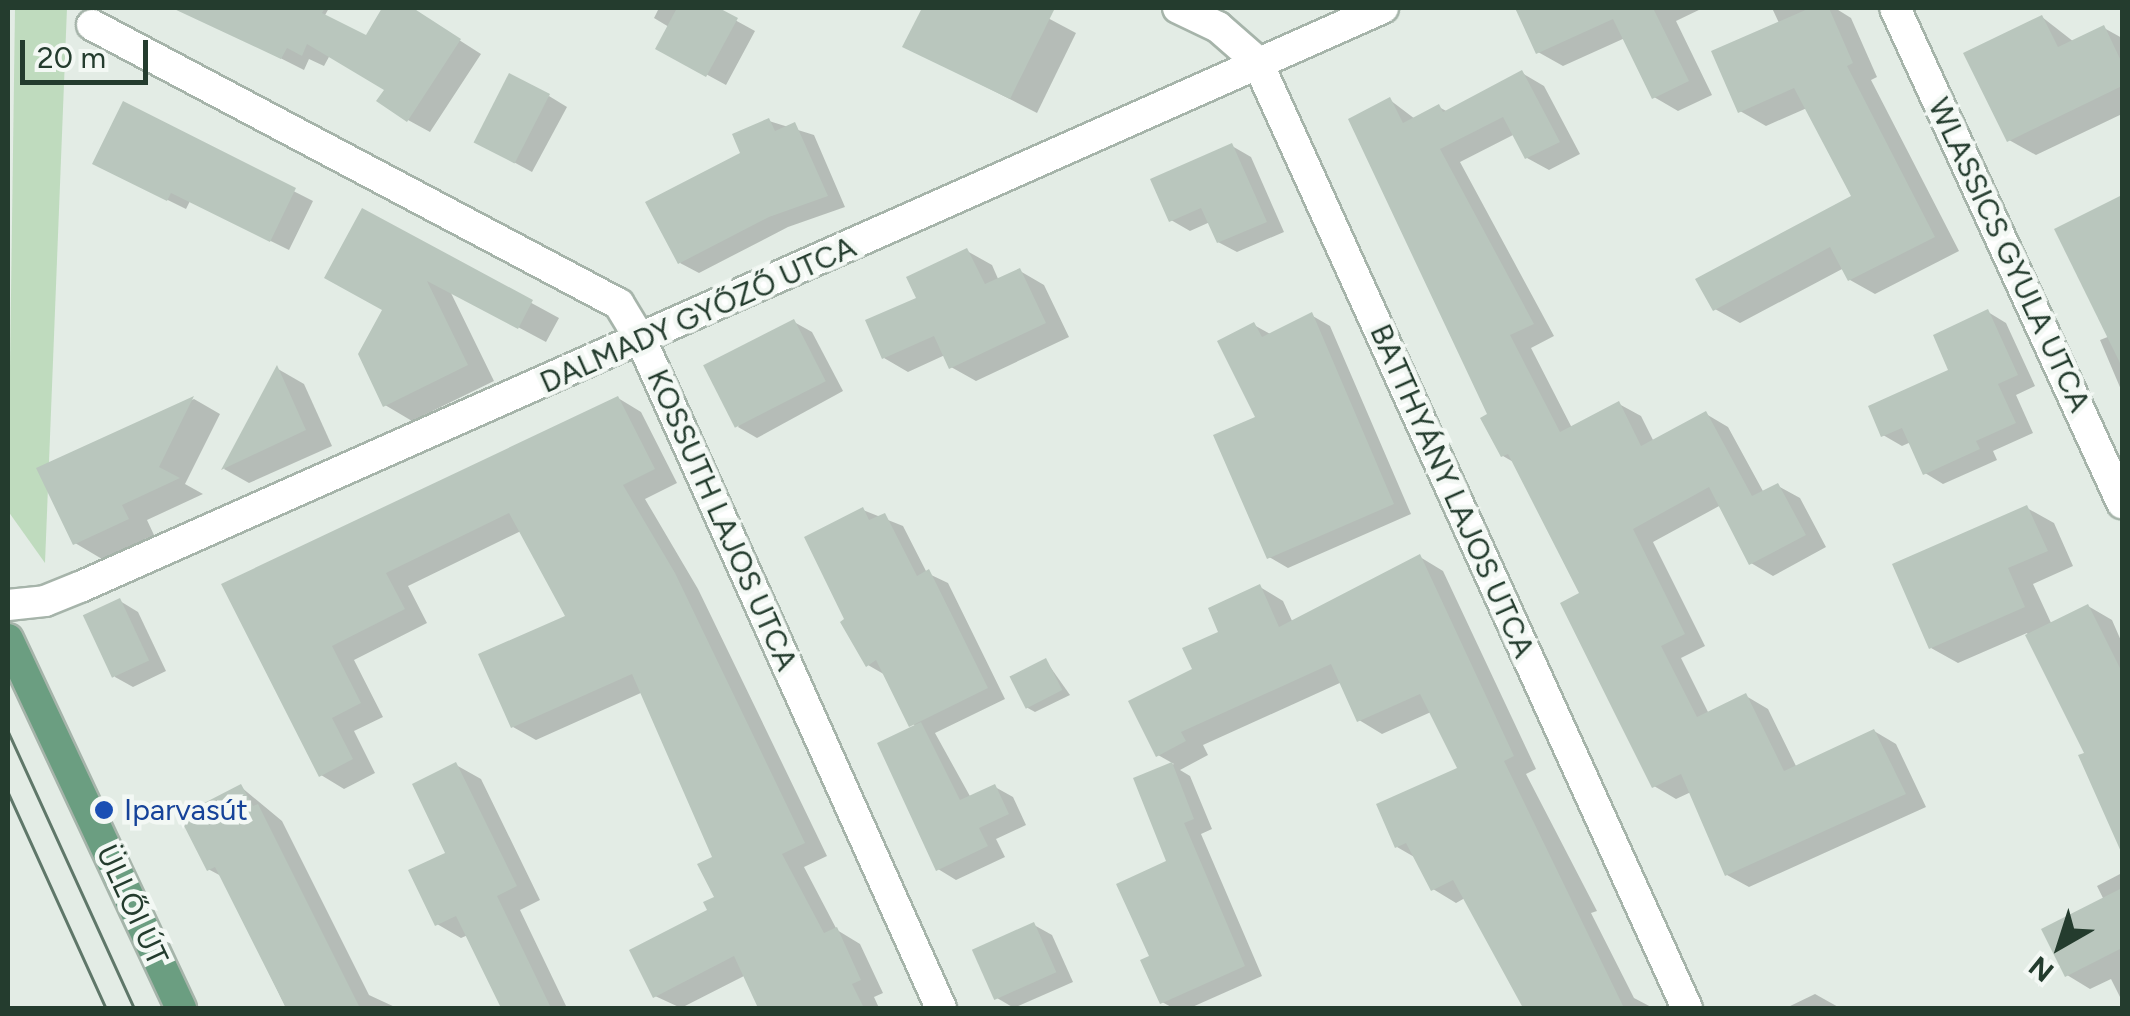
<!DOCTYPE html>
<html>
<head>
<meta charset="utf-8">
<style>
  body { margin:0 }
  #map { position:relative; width:2130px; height:1016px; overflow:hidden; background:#e3ece5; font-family:Figtree,sans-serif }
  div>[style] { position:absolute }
  .green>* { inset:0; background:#bfdbbe }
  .shadow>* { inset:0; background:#0003 }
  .building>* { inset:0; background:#b9c6bd; transform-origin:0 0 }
  .roads { filter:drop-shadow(2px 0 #a6b4aa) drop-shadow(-2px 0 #a6b4aa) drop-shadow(0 2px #a6b4aa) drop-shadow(0 -2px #a6b4aa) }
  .minor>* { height:30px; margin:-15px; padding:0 15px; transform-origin:15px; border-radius:15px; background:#fff }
  .major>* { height:30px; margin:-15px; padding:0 15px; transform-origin:15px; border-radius:15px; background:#6b9e81 }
  .tram>* { height:2.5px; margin:-1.25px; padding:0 1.25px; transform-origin:1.25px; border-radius:1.25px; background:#5f7769 }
  .dots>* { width:28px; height:28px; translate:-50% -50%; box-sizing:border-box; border:5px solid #f3f8f4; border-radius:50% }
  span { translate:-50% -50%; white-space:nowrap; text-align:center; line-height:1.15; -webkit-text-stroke:9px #f3f8f4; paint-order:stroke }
  .street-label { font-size:30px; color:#243c2e }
  .transit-label { font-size:30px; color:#164399 }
  .left { translate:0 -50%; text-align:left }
  .frame { position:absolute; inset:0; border:10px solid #243c2e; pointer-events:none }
  .north { position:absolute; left:2010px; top:896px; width:100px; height:100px; -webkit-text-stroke:8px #f3f8f4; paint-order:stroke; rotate:219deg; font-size:28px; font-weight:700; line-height:40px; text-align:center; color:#243c2e }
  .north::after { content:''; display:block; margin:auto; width:35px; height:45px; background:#243c2e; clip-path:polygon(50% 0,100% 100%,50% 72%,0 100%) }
  .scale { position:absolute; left:20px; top:40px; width:128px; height:45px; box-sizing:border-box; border:5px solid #243c2e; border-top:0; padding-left:12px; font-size:30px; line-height:35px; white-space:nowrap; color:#243c2e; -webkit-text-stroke:8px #f3f8f4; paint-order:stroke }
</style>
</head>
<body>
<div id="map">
  <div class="green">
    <i style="clip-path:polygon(15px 8px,67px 8px,45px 563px,8px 511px)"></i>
  </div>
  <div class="shadow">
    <i style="clip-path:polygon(219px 8px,329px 8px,324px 17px,367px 38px,385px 8px,409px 8px,481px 54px,430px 132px,408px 120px,387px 89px,330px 55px,324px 66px,309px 59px,304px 70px,211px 23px)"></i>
    <i style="clip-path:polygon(659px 8px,713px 8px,755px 31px,726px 85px,658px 48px,669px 27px,654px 18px)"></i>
    <i style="clip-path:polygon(925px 8px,1029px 8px,1076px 33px,1037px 113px,906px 46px)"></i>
    <i style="clip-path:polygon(1518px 8px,1703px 8px,1676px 21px,1712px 95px,1678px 111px,1654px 97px,1625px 38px,1563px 66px,1538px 52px)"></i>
    <i style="clip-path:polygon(1772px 8px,1835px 8px,1851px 18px,1877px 77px,1871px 80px,1959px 251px,1875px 294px,1850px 280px,1844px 268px,1740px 323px,1715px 309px,1854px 197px,1807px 108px,1766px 126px,1740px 111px,1779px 23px)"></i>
    <i style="clip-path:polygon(2042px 17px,2074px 42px,2104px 28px,2122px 38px,2122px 114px,2036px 155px,2009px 140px)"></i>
    <i style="clip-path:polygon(1522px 73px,1544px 86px,1580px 154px,1549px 170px,1527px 158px,1515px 134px,1460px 162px,1554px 336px,1531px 348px,1572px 428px,1619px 404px,1641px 416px,1654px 442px,1706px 414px,1728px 427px,1764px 493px,1778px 486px,1800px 498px,1826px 547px,1773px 576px,1751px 563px,1721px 505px,1653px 542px,1705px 646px,1681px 658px,1709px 714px,1746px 696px,1768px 709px,1797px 768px,1874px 731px,1896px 744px,1926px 807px,1749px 887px,1727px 875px,1691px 792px,1676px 799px,1654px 786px,1582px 595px,1515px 463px,1503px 456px,1390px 100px,1415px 119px,1439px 107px,1448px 112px)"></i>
    <i style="clip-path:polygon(549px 96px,567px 107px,532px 172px,475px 141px)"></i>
    <i style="clip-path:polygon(124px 105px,313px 201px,289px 250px,190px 201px,186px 209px,113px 173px)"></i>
    <i style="clip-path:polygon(769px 121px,814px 135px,845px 207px,788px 227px,699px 273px,680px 263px)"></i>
    <i style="clip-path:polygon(1232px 146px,1251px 157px,1284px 232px,1237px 252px,1218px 242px,1210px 222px,1190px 231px,1171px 220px)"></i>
    <i style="clip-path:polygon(2122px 197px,2122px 392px,2100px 340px,2110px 336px,2057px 230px)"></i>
    <i style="clip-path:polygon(363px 211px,559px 318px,546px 342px,450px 291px,494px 381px,412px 421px,385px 405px,385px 310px)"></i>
    <i style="clip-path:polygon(967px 251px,992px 265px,999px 281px,1020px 271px,1044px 285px,1069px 337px,976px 381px,951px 367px,945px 355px,908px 372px,884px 358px)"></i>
    <i style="clip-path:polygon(1988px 312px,2006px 323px,2035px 386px,2016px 395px,2033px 433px,1993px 451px,1997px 460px,1943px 484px,1925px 473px,1911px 442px,1902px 446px,1883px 435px,1951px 371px)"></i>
    <i style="clip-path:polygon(1311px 315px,1330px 326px,1411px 514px,1288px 568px,1269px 557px,1254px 325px,1272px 335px)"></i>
    <i style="clip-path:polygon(794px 322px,812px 332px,843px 391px,757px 438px,738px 427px)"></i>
    <i style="clip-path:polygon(278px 369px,304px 384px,332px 446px,249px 483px,224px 469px)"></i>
    <i style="clip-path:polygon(618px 398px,641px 412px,677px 483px,645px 499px,698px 589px,827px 856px,804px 867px,837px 930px,860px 944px,883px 993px,874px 997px,879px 1008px,761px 1008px,746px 975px,681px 1008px,655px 996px,717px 898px,715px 858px,643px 692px,536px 740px,513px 727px,568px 617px,521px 531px,408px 586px,427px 623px,354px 660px,383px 717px,354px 731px,375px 773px,344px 789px,321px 775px,224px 585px)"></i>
    <i style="clip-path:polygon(194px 399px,220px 414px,185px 484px,203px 494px,147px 520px,154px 535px,102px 559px,75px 543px,40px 469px)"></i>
    <i style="clip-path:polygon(2027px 508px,2054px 523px,2073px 566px,2033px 584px,2052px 625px,2088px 606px,2112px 620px,2122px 643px,2122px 847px,2081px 756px,2087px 754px,2027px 633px,1958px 663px,1931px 648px)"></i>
    <i style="clip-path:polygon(863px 510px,903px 526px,927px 573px,948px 583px,1005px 699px,935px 733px,971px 798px,995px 787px,1013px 797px,1026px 825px,996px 839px,1005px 857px,956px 880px,938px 869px,916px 728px,887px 676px,868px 665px,847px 620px)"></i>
    <i style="clip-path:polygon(1420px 557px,1443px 571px,1536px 769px,1526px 774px,1597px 911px,1591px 913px,1634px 998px,1653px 1008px,1525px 1008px,1465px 898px,1456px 903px,1433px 889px,1416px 858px,1397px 847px,1460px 770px,1431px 712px,1382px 734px,1359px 720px,1342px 682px,1203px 745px,1208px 755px,1180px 770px,1190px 776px,1212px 829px,1201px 834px,1262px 976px,1190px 1008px,1173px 1008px,1162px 1002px,1153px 957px,1169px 863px,1136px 780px,1174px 764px,1158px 755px,1195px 670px,1260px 587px,1283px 601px,1293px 623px)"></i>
    <i style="clip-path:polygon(120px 601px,138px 612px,166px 671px,133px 687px,115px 677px)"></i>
    <i style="clip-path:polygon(1046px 661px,1070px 695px,1035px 712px,1026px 707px)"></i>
    <i style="clip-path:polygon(456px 765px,481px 779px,540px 900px,520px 910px,567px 1008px,504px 1008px,468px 935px,461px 938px,437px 924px)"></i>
    <i style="clip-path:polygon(241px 787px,282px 821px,369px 995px,397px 1008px,286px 1008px,223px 877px,208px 869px)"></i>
    <i style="clip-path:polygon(2122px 873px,2122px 1001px,2111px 979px,2090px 989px,2067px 975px,2104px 900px,2097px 886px)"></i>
    <i style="clip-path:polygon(1034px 925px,1052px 935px,1073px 982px,1014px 1008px,997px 998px)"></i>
    <i style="clip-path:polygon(1815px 994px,1840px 1008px,1786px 1008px)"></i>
  </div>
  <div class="building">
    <i style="clip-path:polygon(172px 8px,325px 8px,322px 13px,366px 35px,382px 8px,413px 8px,461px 39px,407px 122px,376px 101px,384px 90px,307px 44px,302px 56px,287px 48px,281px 59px)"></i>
    <i style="clip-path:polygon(677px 8px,719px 8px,738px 18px,706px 77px,655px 49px)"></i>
    <i style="clip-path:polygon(922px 8px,1055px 8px,1010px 99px,902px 47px)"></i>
    <i style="clip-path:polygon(1515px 8px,1653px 8px,1689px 81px,1652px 99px,1613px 19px,1536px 54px)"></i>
    <i style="clip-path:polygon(1810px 8px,1829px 8px,1853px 63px,1847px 66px,1935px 237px,1848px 281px,1830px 247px,1713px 311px,1695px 279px,1851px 196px,1794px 88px,1738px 113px,1711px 51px)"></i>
    <i style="clip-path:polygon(2042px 15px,2058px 47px,2104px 25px,2122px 63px,2122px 86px,2007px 142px,1963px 53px)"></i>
    <i style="clip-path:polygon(1522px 70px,1560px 142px,1525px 159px,1503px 117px,1440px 149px,1534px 324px,1510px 335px,1560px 432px,1619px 401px,1641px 446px,1706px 411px,1752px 496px,1778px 483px,1806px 535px,1749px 565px,1709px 487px,1633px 529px,1685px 634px,1661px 646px,1697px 717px,1746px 693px,1784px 771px,1874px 729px,1906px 794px,1725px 876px,1681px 774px,1652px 788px,1614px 712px,1560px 603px,1579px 593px,1508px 454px,1501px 457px,1480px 418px,1487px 414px,1348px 119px,1390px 97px,1403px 123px,1439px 104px,1443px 112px)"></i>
    <i style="left:509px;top:73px;width:46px;height:78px;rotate:27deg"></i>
    <i style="clip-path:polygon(123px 101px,296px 188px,270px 242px,171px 193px,167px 201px,92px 164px)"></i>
    <i style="clip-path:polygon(769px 118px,775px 131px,795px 122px,828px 196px,769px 217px,678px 264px,645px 202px,740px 153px,732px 134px)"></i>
    <i style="clip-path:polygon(1232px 143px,1267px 222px,1217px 243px,1201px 208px,1169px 222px,1150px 179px)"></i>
    <i style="clip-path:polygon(2122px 195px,2122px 367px,2054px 229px)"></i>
    <i style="clip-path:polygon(362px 208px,533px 300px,518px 329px,427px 281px,468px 365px,383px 407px,358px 354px,382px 310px,324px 278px)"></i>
    <i style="clip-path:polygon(967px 248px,985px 284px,1020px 268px,1046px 323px,949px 369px,934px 336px,882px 359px,865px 320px,916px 298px,906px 277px)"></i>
    <i style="clip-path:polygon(1988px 309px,2018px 375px,1998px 384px,2016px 423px,1976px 441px,1980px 449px,1923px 475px,1902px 428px,1881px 437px,1868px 406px,1948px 370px,1933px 335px)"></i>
    <i style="clip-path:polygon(1312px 312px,1394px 504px,1267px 559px,1213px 435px,1255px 417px,1217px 341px,1254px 322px,1262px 337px)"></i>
    <i style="left:794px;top:319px;width:70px;height:102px;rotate:63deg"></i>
    <i style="clip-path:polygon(277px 365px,306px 430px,221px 470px)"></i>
    <i style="clip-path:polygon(194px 396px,159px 467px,180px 478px,122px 505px,129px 519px,73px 545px,36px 468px)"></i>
    <i style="clip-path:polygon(618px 396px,655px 469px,623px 485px,675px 573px,805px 843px,782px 854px,824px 933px,837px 927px,861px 980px,852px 984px,864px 1008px,758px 1008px,734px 956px,653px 998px,629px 950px,707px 910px,703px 902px,714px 897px,697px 864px,712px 857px,632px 674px,511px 728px,478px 654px,565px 616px,509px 513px,386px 573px,405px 609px,332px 646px,361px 703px,332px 718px,353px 759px,319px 777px,221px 584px)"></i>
    <i style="clip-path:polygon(2027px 505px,2048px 551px,2008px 568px,2025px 607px,1929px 649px,1892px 564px)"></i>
    <i style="clip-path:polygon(863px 507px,869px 520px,885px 513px,917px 576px,929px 569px,988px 688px,909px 727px,876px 660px,866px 667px,840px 622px,844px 619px,804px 537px)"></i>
    <i style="clip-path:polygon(1420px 554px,1514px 756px,1504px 761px,1624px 1008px,1523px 1008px,1453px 880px,1431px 891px,1406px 843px,1395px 848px,1376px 804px,1457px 768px,1420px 694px,1357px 722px,1331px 664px,1181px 732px,1186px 741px,1156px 757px,1128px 701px,1192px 669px,1182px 648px,1218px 632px,1208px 608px,1260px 584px,1279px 627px)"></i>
    <i style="left:120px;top:598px;width:69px;height:41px;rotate:65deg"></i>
    <i style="clip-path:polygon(2088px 604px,2122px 672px,2122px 854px,2078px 755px,2084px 753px,2025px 635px)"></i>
    <i style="left:1046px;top:658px;width:36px;height:41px;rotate:63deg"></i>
    <i style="clip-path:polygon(921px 722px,960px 800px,995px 784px,1009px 814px,979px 828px,988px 846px,936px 871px,877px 743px)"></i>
    <i style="clip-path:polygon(456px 762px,517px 886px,497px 896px,551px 1008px,501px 1008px,456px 916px,435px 926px,408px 870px,445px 853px,412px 784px)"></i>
    <i style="clip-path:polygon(1172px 762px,1194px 819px,1184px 823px,1245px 966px,1160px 1004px,1140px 960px,1149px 956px,1116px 884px,1166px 861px,1133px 778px)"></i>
    <i style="clip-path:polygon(241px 784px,253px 806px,258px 804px,360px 1008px,286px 1008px,215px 867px,207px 871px,179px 816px)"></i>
    <i style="clip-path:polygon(2122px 888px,2122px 948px,2065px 977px,2041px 929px)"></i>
    <i style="left:1034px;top:922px;width:55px;height:68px;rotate:66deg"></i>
  </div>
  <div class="roads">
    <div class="minor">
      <i style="left:1178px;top:8px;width:44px;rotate:25.4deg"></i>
      <i style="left:1218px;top:27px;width:52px;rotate:41.1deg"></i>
      <i style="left:1257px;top:61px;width:1040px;rotate:65.58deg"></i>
      <i style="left:1895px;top:8px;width:545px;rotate:65.36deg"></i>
      <i style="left:92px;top:25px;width:596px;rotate:27.9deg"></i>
      <i style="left:619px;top:304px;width:44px;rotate:58.8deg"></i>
      <i style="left:642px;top:342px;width:730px;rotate:65.82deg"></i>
      <i style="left:8px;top:605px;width:37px;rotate:-6deg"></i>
      <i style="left:45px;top:601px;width:38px;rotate:-22deg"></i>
      <i style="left:80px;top:587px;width:1426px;rotate:-23.96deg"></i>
    </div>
    <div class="major">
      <i style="left:8px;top:639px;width:408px;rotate:64.9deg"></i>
    </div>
  </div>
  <div class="tram">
    <i style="left:8px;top:731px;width:304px;rotate:65.5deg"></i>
    <i style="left:8px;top:792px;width:237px;rotate:65.6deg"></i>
  </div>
  <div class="dots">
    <i style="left:104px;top:810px;background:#1a4fb4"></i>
  </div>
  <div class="street-label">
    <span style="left:2009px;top:255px;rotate:65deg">WLASSICS GYULA UTCA</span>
    <span style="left:698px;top:315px;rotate:-24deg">DALMADY GYŐZŐ UTCA</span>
    <span style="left:1452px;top:491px;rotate:66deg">BATTHYÁNY LAJOS UTCA</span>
    <span style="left:722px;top:520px;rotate:66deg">KOSSUTH LAJOS UTCA</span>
    <span style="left:132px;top:905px;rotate:65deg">ÜLLŐI ÚT</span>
  </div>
  <div class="transit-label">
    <span class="left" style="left:124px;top:810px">Iparvasút</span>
  </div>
  <div class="frame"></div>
  <div class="north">N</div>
  <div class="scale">20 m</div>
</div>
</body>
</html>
